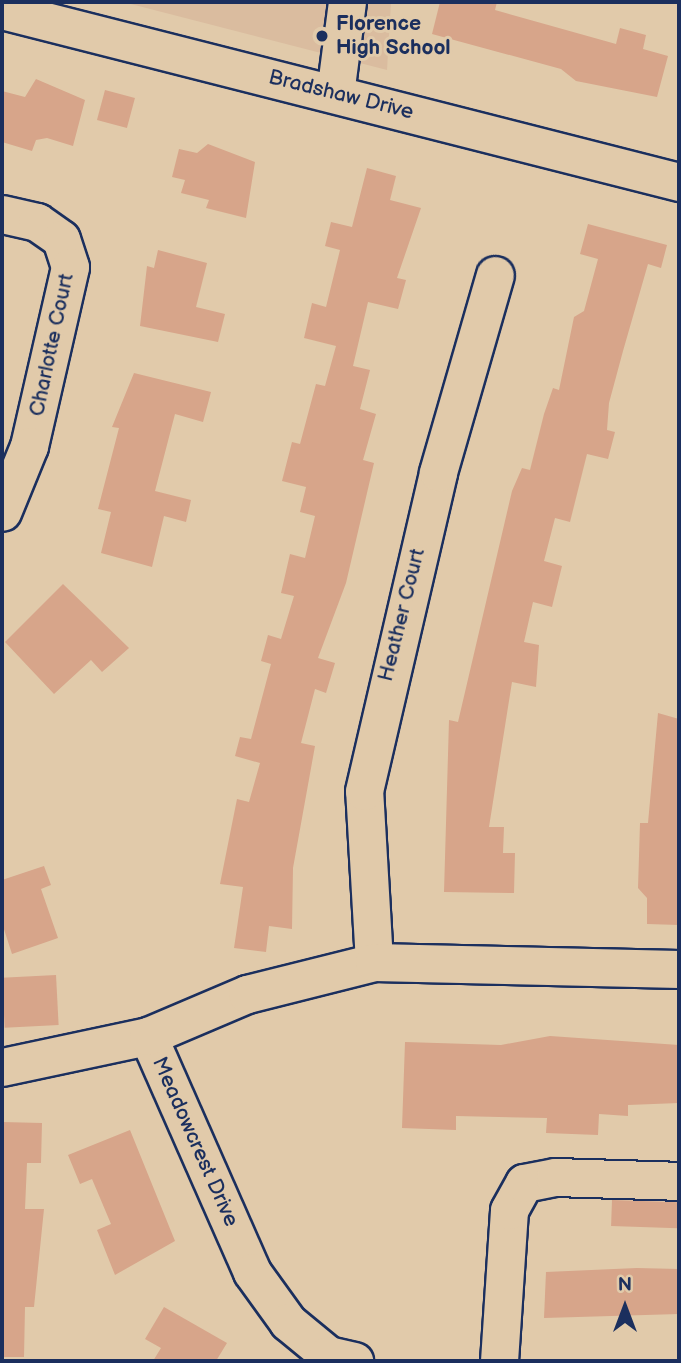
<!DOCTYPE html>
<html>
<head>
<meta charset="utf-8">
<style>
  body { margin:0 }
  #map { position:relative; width:681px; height:1363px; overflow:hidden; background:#e1caaa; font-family:"Balsamiq Sans",sans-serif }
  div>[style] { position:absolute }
  .built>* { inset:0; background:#dabc9f }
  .building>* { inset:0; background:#d7a58a; transform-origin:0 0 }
  .roads { filter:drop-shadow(2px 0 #1b2f5e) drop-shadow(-2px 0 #1b2f5e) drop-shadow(0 2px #1b2f5e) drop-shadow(0 -2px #1b2f5e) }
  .minor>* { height:37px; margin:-18.5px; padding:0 18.5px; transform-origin:18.5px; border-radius:18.5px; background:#e1caaa }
  .dots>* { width:19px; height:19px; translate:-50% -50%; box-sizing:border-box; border:4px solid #e1caaa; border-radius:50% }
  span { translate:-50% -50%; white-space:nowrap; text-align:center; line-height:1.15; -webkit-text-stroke:6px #e1caaa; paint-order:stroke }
  .poi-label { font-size:21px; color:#1b2f5e; font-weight:700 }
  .left { translate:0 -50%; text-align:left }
  .street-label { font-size:21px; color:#1b2f5e }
  .frame { position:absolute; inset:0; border:4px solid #1b2f5e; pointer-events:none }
  .north { position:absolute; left:590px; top:1272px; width:70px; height:70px; -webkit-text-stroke:5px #e1caaa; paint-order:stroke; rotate:0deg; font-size:19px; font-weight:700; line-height:28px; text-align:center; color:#1b2f5e }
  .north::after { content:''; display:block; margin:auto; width:24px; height:32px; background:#1b2f5e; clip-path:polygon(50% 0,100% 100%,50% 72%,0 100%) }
</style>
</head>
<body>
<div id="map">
  <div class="built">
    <i style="clip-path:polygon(123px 2px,391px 2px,387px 70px)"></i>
  </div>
  <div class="building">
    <i style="clip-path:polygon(440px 2px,497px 2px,495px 10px,616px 44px,620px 28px,646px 35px,643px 49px,668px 56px,657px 97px,576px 81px,561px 69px,432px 34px)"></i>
    <i style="clip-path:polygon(36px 79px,85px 100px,73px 146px,47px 138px,36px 140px,32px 151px,2px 142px,2px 91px,25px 97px)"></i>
    <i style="left:105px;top:90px;width:31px;height:31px;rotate:15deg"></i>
    <i style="clip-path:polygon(208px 144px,255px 162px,246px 218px,206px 208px,209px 200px,181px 193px,185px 180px,172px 177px,179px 149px,197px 153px)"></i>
    <i style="clip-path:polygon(367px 168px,396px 176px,390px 200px,421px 208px,397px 278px,406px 280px,398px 309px,368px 302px,353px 366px,370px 370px,360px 409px,376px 414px,363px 460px,374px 463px,346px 583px,318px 658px,335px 663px,326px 693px,315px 689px,301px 743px,315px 746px,293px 868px,292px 929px,269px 926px,266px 952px,234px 948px,243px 887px,220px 884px,237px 799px,249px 802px,260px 763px,235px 756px,240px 737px,251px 739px,271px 664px,261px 661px,268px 635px,281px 639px,294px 596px,281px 593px,290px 554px,305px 558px,315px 516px,300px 512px,306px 487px,282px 481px,292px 442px,300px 444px,316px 384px,325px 386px,336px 346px,304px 338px,312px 303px,326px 307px,340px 250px,325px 246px,331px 222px,352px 227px)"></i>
    <i style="clip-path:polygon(588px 224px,667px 245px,661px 268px,648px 264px,623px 351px,609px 403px,607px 430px,615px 432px,608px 459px,587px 454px,570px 522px,555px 518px,544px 561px,562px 566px,552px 607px,533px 602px,524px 642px,539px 645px,536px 687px,512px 682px,489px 827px,504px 827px,503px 853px,515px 853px,514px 893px,444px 892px,449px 720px,458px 722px,512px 491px,522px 468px,530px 470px,544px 414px,553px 388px,559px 390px,574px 317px,584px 311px,598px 259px,580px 254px)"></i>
    <i style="clip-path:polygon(158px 250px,207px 263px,196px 307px,225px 314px,218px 342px,140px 326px,147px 266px,154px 268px)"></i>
    <i style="clip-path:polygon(134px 373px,211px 392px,203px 422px,175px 414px,155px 491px,191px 500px,186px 522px,164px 516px,152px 567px,101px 553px,111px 512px,98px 509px,119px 428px,112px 427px)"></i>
    <i style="clip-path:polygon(63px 584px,129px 648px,102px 672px,91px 660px,54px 694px,5px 642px)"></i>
    <i style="clip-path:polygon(658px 713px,679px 719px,679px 925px,647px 924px,647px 898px,638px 888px,640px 823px,648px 823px)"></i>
    <i style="clip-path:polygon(44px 866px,51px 885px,41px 889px,58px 938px,12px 954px,2px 923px,2px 880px)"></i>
    <i style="left:56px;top:975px;width:50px;height:54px;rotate:87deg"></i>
    <i style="clip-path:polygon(550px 1036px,679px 1045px,679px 1103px,628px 1105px,628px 1116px,599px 1114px,598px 1135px,546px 1133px,547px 1118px,456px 1116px,456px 1130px,402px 1128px,405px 1042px,501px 1045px)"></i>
    <i style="clip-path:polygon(2px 1122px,42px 1123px,41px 1163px,27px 1163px,25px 1209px,44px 1209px,34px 1307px,25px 1307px,24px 1357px,2px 1357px)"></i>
    <i style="clip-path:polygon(130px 1130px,175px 1241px,115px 1275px,97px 1230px,111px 1224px,92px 1179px,80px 1184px,68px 1155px)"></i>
    <i style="left:612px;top:1200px;width:67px;height:26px;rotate:2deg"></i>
    <i style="clip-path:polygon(637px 1268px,679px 1269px,679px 1314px,544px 1318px,546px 1272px)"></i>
    <i style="clip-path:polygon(164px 1307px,227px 1343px,216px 1361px,153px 1361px,161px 1348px,145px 1339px)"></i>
  </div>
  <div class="roads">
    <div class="minor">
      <i style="left:2px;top:10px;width:699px;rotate:14.26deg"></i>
      <i style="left:335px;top:94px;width:93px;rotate:-82.6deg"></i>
      <i style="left:2px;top:214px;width:36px;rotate:13deg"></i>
      <i style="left:37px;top:222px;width:29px;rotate:35deg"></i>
      <i style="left:61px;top:239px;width:29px;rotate:72deg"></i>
      <i style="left:70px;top:267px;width:184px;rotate:102.9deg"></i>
      <i style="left:29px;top:446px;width:71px;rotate:112.2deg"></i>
      <i style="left:374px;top:962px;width:171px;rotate:-93.3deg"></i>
      <i style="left:364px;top:791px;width:327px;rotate:-76.9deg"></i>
      <i style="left:438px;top:472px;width:205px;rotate:-73.9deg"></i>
      <i style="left:148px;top:1036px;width:258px;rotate:66.2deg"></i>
      <i style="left:252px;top:1272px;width:62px;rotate:54.2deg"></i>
      <i style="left:288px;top:1322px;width:52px;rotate:39.5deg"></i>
      <i style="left:328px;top:1355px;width:27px;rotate:13deg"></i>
      <i style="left:2px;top:1067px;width:149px;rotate:-12deg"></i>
      <i style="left:148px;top:1036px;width:108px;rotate:-23deg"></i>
      <i style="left:247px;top:994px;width:131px;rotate:-14.1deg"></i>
      <i style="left:374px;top:962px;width:305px;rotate:1.3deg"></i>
      <i style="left:499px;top:1361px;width:151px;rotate:-86.2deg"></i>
      <i style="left:509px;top:1210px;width:31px;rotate:-61deg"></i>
      <i style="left:524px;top:1183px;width:32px;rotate:-11deg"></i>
      <i style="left:555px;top:1177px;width:124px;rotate:1.8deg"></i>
    </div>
  </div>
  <div class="dots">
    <i style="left:322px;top:36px;background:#1b2f5e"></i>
  </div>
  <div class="poi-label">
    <span class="left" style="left:336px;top:36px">Florence<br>High School</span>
  </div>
  <div class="street-label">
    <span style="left:341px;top:95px;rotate:14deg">Bradshaw Drive</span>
    <span style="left:52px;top:345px;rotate:-78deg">Charlotte Court</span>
    <span style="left:402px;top:615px;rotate:-76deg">Heather Court</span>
    <span style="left:195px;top:1142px;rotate:66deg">Meadowcrest Drive</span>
  </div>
  <div class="frame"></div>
  <div class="north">N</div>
</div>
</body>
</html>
